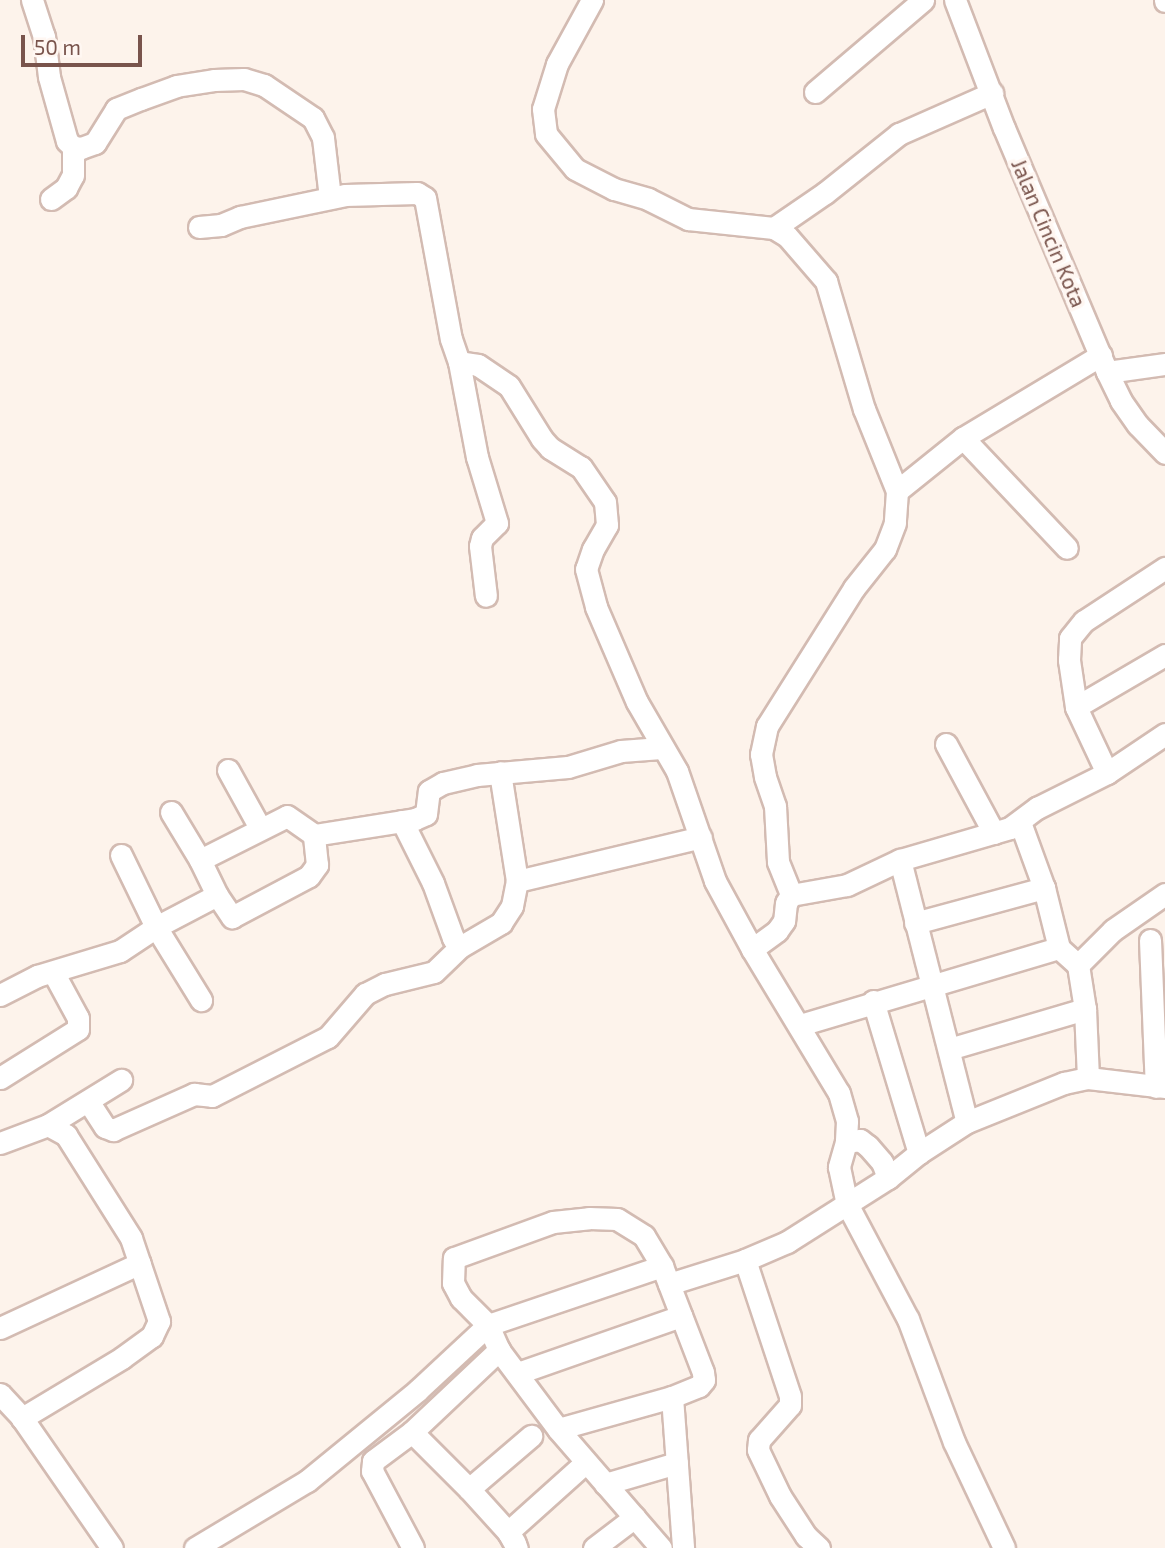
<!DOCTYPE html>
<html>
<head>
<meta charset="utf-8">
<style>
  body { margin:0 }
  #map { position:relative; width:1165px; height:1548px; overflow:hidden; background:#fdf3eb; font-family:"Exo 2",sans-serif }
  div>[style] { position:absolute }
  .roads { filter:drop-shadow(2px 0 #d3bbb2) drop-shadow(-2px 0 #d3bbb2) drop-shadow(0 2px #d3bbb2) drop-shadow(0 -2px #d3bbb2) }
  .minor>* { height:21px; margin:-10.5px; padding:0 10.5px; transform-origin:10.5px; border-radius:10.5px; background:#fff }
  span { translate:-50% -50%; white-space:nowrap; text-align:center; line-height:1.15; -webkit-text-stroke:7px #fff7f2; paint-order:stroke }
  .street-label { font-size:21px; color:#79544c }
  .scale { position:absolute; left:21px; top:35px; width:121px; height:32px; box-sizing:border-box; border:4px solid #79544c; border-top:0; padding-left:9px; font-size:21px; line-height:24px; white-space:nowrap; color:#79544c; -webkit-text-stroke:5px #fff7f2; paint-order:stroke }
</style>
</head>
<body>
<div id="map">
  <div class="roads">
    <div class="minor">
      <i style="left:32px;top:0;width:38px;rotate:72deg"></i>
      <i style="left:44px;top:36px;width:41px;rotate:83deg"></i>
      <i style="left:49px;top:77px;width:66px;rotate:74.3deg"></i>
      <i style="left:67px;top:141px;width:8px;rotate:45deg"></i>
      <i style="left:73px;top:147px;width:8px;rotate:7deg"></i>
      <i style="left:81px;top:148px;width:15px;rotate:-20deg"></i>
      <i style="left:95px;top:143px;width:40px;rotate:-58deg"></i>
      <i style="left:116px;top:109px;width:27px;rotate:-22deg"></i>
      <i style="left:141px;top:99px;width:37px;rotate:-20deg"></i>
      <i style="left:176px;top:86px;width:38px;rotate:-9deg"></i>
      <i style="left:214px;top:80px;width:30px;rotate:-2deg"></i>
      <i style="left:244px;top:79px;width:21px;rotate:17deg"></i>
      <i style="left:264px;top:85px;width:59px;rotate:34deg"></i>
      <i style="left:313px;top:118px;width:22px;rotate:63deg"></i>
      <i style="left:323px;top:138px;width:60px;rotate:83.3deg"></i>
      <i style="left:592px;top:0;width:73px;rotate:118.7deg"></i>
      <i style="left:557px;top:64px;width:47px;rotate:107.3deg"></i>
      <i style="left:543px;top:109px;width:25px;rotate:83deg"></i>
      <i style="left:546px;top:134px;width:45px;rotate:50.4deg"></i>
      <i style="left:575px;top:169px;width:44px;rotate:27.1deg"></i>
      <i style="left:614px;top:189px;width:35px;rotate:16deg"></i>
      <i style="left:648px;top:199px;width:45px;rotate:26.6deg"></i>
      <i style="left:688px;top:219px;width:86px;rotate:6deg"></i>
      <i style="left:774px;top:228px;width:15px;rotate:32deg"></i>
      <i style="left:787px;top:236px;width:60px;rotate:49.1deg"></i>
      <i style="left:826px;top:281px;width:134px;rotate:73.5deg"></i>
      <i style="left:864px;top:409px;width:88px;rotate:68.1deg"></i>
      <i style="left:897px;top:491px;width:32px;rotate:94deg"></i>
      <i style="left:895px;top:523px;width:28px;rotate:111deg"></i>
      <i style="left:885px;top:549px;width:50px;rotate:128.5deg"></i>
      <i style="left:854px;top:588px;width:163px;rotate:122.2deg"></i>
      <i style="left:767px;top:726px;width:29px;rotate:102deg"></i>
      <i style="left:761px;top:754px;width:23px;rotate:80deg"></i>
      <i style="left:765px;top:777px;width:31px;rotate:71deg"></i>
      <i style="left:775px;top:806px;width:56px;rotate:86.9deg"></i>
      <i style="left:778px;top:862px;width:35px;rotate:68deg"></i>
      <i style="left:955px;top:0;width:137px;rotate:69.1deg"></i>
      <i style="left:1004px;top:128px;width:265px;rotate:67.1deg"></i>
      <i style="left:1107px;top:372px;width:32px;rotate:64deg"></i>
      <i style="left:1121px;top:401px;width:29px;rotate:55deg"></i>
      <i style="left:1138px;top:425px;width:39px;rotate:46deg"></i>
      <i style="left:1165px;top:0;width:1px;rotate:90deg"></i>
      <i style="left:815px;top:92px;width:142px;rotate:-40.4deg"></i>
      <i style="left:51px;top:199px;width:19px;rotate:-36deg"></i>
      <i style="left:66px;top:188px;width:15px;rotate:-62deg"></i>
      <i style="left:73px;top:175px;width:28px;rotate:-90deg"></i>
      <i style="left:199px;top:227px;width:22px;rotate:-5deg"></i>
      <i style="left:221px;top:225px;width:21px;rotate:-23deg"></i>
      <i style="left:240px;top:217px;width:107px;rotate:-11.8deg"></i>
      <i style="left:345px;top:195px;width:72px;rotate:-1.6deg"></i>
      <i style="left:417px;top:193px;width:9px;rotate:32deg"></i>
      <i style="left:425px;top:198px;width:143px;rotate:79.6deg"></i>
      <i style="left:451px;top:339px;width:24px;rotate:71deg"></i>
      <i style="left:459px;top:362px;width:19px;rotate:9deg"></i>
      <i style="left:478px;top:365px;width:37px;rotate:34deg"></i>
      <i style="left:509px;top:386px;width:62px;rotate:58.1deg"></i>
      <i style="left:542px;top:439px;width:12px;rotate:48deg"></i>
      <i style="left:550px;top:448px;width:36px;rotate:32deg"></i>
      <i style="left:581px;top:467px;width:42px;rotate:55.6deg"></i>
      <i style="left:605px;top:502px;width:23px;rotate:85deg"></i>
      <i style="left:607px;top:525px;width:28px;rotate:120deg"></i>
      <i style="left:593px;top:549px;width:21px;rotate:109deg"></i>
      <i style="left:586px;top:569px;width:39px;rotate:75deg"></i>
      <i style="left:596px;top:607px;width:103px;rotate:66.7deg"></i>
      <i style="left:637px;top:702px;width:80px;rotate:59.9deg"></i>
      <i style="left:677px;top:771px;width:116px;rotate:70.9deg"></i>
      <i style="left:715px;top:881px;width:77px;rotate:61.4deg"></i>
      <i style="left:774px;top:228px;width:62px;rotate:-34.5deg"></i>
      <i style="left:825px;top:193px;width:95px;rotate:-38.6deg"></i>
      <i style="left:899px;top:134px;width:102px;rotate:-23.8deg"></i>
      <i style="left:459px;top:362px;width:97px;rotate:79.3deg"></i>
      <i style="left:477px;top:457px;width:69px;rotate:73.1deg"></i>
      <i style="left:497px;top:523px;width:21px;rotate:135deg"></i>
      <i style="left:482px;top:538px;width:8px;rotate:104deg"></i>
      <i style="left:480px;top:546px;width:50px;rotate:83.2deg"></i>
      <i style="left:1107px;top:372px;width:59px;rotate:-7.9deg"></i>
      <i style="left:963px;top:438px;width:151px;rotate:46.6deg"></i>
      <i style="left:897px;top:491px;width:85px;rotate:-38.8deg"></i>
      <i style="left:963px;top:438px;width:161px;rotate:-31deg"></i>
      <i style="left:1076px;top:707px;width:103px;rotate:-30.3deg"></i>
      <i style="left:946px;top:744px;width:101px;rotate:61.7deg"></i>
      <i style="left:228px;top:770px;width:66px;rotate:61.1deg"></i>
      <i style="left:1107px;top:773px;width:73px;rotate:-115.2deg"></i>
      <i style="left:1076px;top:707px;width:48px;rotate:-98.5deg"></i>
      <i style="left:1069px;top:660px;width:22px;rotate:-87deg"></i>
      <i style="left:1070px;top:638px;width:22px;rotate:-51deg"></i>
      <i style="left:1084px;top:621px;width:97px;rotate:-33.2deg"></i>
      <i style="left:171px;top:812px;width:56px;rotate:58.9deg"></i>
      <i style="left:402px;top:821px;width:69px;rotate:63.4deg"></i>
      <i style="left:433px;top:883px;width:59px;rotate:70deg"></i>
      <i style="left:453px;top:938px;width:11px;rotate:52deg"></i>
      <i style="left:121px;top:855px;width:80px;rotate:64.1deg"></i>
      <i style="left:156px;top:927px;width:86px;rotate:58.3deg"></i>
      <i style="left:900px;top:860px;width:115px;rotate:-16.2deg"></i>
      <i style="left:1010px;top:828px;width:34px;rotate:-37deg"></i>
      <i style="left:1037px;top:808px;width:78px;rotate:-26.6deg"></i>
      <i style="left:1107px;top:773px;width:70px;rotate:-33.9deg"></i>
      <i style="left:517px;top:881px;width:189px;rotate:-13.4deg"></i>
      <i style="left:217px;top:895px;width:27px;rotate:56deg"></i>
      <i style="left:232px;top:917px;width:87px;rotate:-28deg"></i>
      <i style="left:309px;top:876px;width:14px;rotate:-54deg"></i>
      <i style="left:317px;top:865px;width:30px;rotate:-96deg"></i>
      <i style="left:791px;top:895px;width:9px;rotate:122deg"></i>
      <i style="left:786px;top:903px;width:18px;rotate:96deg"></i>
      <i style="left:784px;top:921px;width:12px;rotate:125deg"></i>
      <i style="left:777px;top:931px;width:31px;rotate:144deg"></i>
      <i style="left:752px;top:949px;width:168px;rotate:58.9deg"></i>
      <i style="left:839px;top:1093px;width:29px;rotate:74deg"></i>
      <i style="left:847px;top:1121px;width:21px;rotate:93deg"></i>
      <i style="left:846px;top:1142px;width:26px;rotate:106deg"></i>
      <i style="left:839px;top:1167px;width:38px;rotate:78deg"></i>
      <i style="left:847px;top:1204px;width:130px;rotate:62.1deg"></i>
      <i style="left:908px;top:1319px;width:131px;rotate:69.5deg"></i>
      <i style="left:954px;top:1442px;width:117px;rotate:64.7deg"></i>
      <i style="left:791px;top:895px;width:57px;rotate:-10.1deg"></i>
      <i style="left:847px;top:885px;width:59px;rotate:-25.3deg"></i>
      <i style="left:900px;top:860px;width:270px;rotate:75.7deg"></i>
      <i style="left:915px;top:923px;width:134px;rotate:-15.2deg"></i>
      <i style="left:1150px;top:940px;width:147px;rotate:87.7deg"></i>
      <i style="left:1059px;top:948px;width:25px;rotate:42deg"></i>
      <i style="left:1078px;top:965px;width:45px;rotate:81deg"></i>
      <i style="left:1085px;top:1009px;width:69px;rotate:87.5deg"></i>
      <i style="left:1078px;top:965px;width:49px;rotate:-45deg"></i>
      <i style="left:1113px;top:930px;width:63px;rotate:-34.7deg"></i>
      <i style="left:0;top:995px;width:42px;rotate:-27.2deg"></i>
      <i style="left:37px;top:976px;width:87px;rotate:-16.8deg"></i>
      <i style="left:120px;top:951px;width:43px;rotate:-33.7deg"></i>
      <i style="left:156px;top:927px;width:69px;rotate:-27.7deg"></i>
      <i style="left:217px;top:895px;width:39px;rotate:-116deg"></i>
      <i style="left:200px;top:860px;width:97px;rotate:-26.8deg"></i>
      <i style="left:287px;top:816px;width:33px;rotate:35deg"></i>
      <i style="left:314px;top:835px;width:102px;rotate:-9deg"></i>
      <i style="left:415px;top:819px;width:12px;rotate:-24deg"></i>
      <i style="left:426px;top:814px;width:23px;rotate:-83deg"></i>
      <i style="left:429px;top:791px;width:16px;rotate:-30deg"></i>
      <i style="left:443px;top:783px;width:35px;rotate:-13deg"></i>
      <i style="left:477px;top:775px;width:91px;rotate:-5deg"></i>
      <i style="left:568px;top:767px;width:55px;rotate:-16.8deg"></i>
      <i style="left:621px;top:751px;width:40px;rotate:-4.3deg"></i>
      <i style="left:873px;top:1001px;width:159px;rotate:73.2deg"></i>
      <i style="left:800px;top:1025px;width:270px;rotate:-16.6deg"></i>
      <i style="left:1059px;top:948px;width:62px;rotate:-104deg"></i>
      <i style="left:1044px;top:888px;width:70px;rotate:-110deg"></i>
      <i style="left:949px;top:1049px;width:142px;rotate:-16.4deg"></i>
      <i style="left:0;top:1078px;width:92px;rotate:-32.1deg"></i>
      <i style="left:78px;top:1029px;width:11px;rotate:-90deg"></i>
      <i style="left:78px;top:1018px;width:52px;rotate:-118.5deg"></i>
      <i style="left:88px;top:1101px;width:31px;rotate:57deg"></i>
      <i style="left:105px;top:1127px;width:9px;rotate:21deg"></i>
      <i style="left:113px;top:1130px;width:89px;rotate:-24deg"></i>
      <i style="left:194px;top:1094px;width:18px;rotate:6deg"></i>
      <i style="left:212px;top:1096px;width:130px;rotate:-27deg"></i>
      <i style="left:328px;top:1037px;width:57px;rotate:-49.3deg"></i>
      <i style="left:365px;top:994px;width:22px;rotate:-27deg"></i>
      <i style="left:385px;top:984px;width:50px;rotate:-13.8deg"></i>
      <i style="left:434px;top:972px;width:36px;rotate:-44deg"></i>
      <i style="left:460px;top:947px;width:48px;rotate:-30.3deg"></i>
      <i style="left:501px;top:923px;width:20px;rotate:-57deg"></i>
      <i style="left:512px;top:906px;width:25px;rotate:-79deg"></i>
      <i style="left:517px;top:881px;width:110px;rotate:-98.9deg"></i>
      <i style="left:48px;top:1125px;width:86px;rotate:-31.7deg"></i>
      <i style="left:846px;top:1142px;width:14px;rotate:-8deg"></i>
      <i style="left:860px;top:1140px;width:10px;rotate:37deg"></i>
      <i style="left:868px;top:1146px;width:21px;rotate:49deg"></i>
      <i style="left:882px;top:1162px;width:17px;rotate:69deg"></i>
      <i style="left:888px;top:1178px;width:40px;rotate:-39deg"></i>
      <i style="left:919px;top:1153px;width:57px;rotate:-32.9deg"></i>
      <i style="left:967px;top:1122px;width:105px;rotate:-21.9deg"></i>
      <i style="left:1064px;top:1083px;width:25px;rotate:-12deg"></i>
      <i style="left:1088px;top:1078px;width:78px;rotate:6.7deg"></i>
      <i style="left:0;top:1143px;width:51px;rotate:-20.6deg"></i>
      <i style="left:48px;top:1125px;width:21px;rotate:29deg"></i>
      <i style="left:66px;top:1135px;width:122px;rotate:57.7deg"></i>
      <i style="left:131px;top:1238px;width:88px;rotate:71.4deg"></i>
      <i style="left:159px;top:1321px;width:17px;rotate:115deg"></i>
      <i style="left:152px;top:1336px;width:37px;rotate:144deg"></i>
      <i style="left:122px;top:1358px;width:117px;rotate:149deg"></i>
      <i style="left:745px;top:1260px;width:143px;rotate:71.7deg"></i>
      <i style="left:790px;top:1396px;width:9px;rotate:90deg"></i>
      <i style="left:790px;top:1405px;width:47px;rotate:131.5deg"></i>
      <i style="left:759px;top:1440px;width:10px;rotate:96deg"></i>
      <i style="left:758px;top:1450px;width:51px;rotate:64.4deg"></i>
      <i style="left:780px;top:1496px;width:48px;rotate:57deg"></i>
      <i style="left:806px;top:1536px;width:18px;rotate:43deg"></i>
      <i style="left:669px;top:1284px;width:80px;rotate:-17.5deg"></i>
      <i style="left:745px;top:1260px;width:46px;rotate:-23.2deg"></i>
      <i style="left:787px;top:1242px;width:120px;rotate:-32.4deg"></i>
      <i style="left:0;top:1328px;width:154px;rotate:-24.9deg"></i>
      <i style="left:518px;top:1373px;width:173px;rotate:-19.3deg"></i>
      <i style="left:0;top:1394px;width:33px;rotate:47deg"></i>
      <i style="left:22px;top:1418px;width:158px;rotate:55.3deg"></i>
      <i style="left:558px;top:1429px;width:118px;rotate:-15.7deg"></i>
      <i style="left:412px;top:1432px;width:81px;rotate:45deg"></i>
      <i style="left:469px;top:1489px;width:58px;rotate:47.8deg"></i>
      <i style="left:508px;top:1532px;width:18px;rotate:61deg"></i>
      <i style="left:605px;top:1484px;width:75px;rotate:-16.3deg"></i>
      <i style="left:469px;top:1489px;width:82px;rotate:-40.5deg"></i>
      <i style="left:515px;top:1543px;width:13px;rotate:-122deg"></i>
      <i style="left:508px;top:1532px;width:103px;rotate:-41.9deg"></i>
      <i style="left:195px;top:1548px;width:131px;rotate:-30.9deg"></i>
      <i style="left:307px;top:1481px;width:144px;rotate:-39.3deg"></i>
      <i style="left:418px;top:1390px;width:96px;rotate:-42.9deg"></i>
      <i style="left:488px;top:1325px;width:184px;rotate:-18.7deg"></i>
      <i style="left:413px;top:1548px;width:87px;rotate:-118deg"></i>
      <i style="left:372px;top:1471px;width:10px;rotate:-84deg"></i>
      <i style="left:373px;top:1461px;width:49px;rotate:-36.6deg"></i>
      <i style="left:412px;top:1432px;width:120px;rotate:-43.3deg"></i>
      <i style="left:594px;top:1548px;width:51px;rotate:-37.1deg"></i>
      <i style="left:661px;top:1548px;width:157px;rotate:-130.9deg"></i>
      <i style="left:558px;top:1429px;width:99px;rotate:-126.8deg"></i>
      <i style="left:499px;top:1350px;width:27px;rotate:-114deg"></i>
      <i style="left:488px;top:1325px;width:38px;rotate:-135deg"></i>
      <i style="left:461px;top:1298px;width:17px;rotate:-118deg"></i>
      <i style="left:453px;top:1283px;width:25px;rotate:-88deg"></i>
      <i style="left:454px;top:1258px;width:105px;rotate:-20deg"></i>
      <i style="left:553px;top:1222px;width:36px;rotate:-6deg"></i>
      <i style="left:589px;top:1218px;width:28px;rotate:2deg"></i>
      <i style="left:617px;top:1219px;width:32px;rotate:32deg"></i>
      <i style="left:644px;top:1236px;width:35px;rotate:59deg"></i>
      <i style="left:662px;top:1266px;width:114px;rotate:68.9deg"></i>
      <i style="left:703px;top:1372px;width:8px;rotate:83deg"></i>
      <i style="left:704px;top:1380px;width:8px;rotate:130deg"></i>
      <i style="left:699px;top:1386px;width:29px;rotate:158deg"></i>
      <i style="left:672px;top:1397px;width:151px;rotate:85.8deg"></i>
    </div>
  </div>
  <div class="street-label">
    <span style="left:1049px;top:233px;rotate:67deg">Jalan Cincin Kota</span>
  </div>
  <div class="scale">50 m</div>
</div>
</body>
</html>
